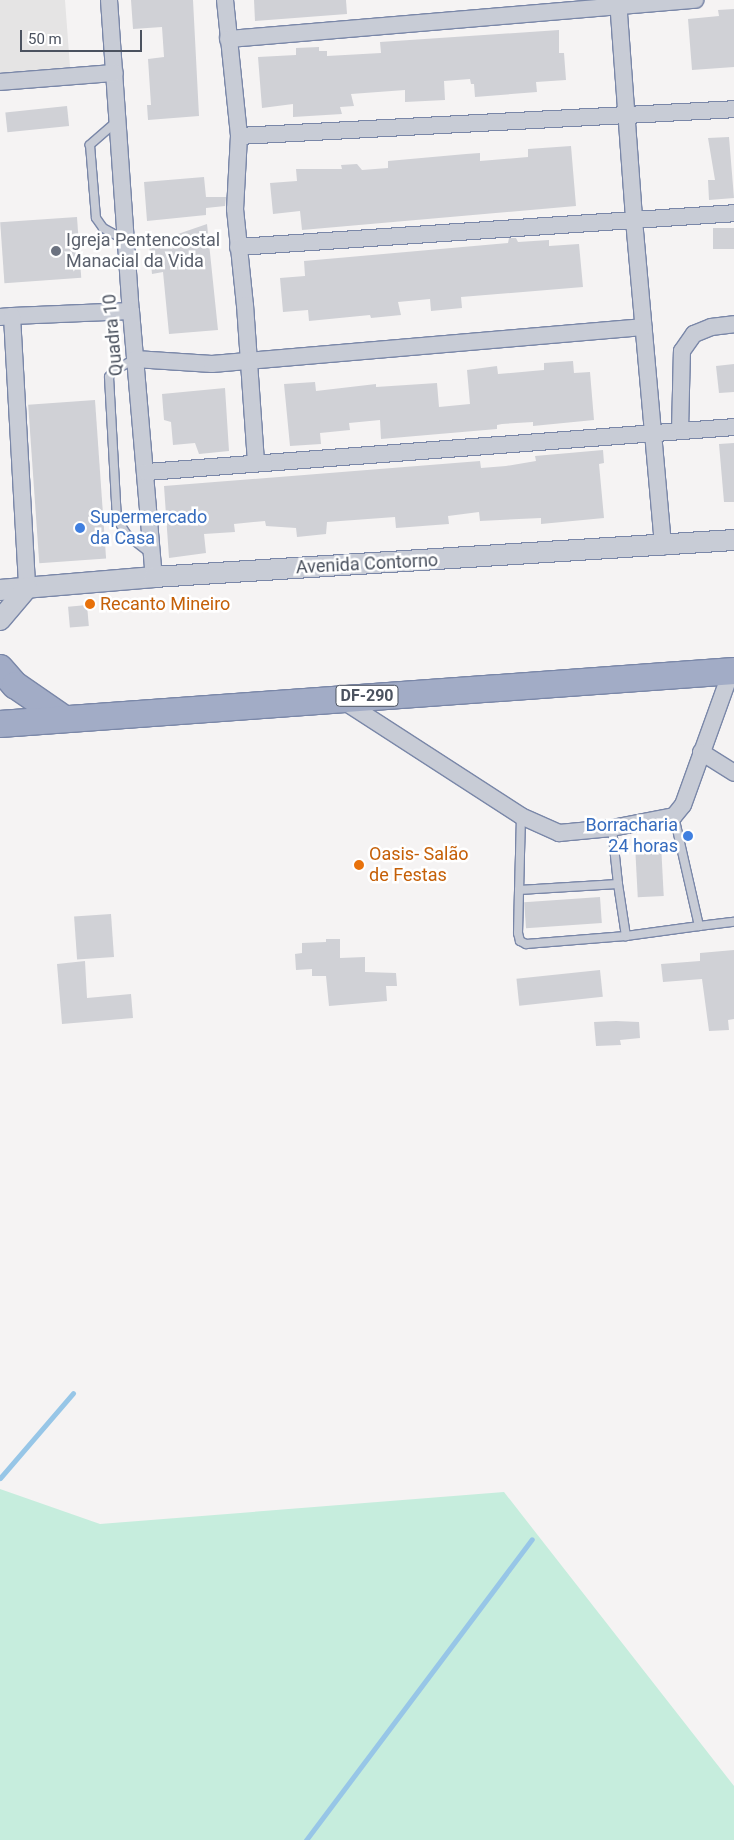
<!DOCTYPE html>
<html>
<head>
<meta charset="utf-8">
<style>
  body { margin:0 }
  #map { position:relative; width:734px; height:1840px; overflow:hidden; background:#f5f3f3; font-family:Roboto,sans-serif }
  div>[style] { position:absolute }
  .education>* { inset:0; background:#e5e4e4 }
  .green>* { inset:0; background:#c6eddd }
  .stream>* { height:5px; margin:-2.5px; padding:0 2.5px; transform-origin:2.5px; border-radius:2.5px; background:#97c6e7 }
  .building>* { inset:0; background:#d0d1d6; transform-origin:0 0 }
  .roads { filter:drop-shadow(1px 0 #7a87a8) drop-shadow(-1px 0 #7a87a8) drop-shadow(0 1px #7a87a8) drop-shadow(0 -1px #7a87a8) }
  .service>* { height:8px; margin:-4px; padding:0 4px; transform-origin:4px; border-radius:4px; background:#c8ccd6 }
  .minor>* { height:16px; margin:-8px; padding:0 8px; transform-origin:8px; border-radius:8px; background:#c8ccd6 }
  .tertiary>* { height:20px; margin:-10px; padding:0 10px; transform-origin:10px; border-radius:10px; background:#c8ccd6 }
  .trunk>* { height:26px; margin:-13px; padding:0 13px; transform-origin:13px; border-radius:13px; background:#a2acc6 }
  .dots>* { width:14px; height:14px; translate:-50% -50%; box-sizing:border-box; border:2px solid #fff; border-radius:50% }
  span { translate:-50% -50%; white-space:nowrap; text-align:center; line-height:1.15; -webkit-text-stroke:5px #fff; paint-order:stroke }
  .shield-label span { padding:1px 4px; background:#fff; border:1px solid; border-radius:4px; -webkit-text-stroke-width:0 }
  .shield-label { font-size:16px; color:#4b525f; font-weight:700 }
  .worship-label { font-size:18px; color:#5b616d }
  .left { translate:0 -50%; text-align:left }
  .street-label { font-size:18px; color:#4b525f }
  .shop-label { font-size:18px; color:#366cbe }
  .right { translate:-100% -50%; text-align:right }
  .food-label { font-size:18px; color:#c56008 }
  .scale { position:absolute; left:20px; top:30px; width:122px; height:22px; box-sizing:border-box; border:2px solid #4b525f; border-top:0; padding-left:6px; font-size:15px; line-height:18px; white-space:nowrap; color:#4b525f; -webkit-text-stroke:4px #fff; paint-order:stroke }
</style>
</head>
<body>
<div id="map">
  <div class="education">
    <i style="clip-path:polygon(0 0,65px 0,70px 67px,0 73px)"></i>
  </div>
  <div class="green">
    <i style="clip-path:polygon(0 1489px,100px 1524px,504px 1492px,734px 1786px,734px 1840px,0 1840px)"></i>
  </div>
  <div class="stream">
    <i style="left:0;top:1478px;width:112px;rotate:-49.3deg"></i>
    <i style="left:306px;top:1840px;width:376px;rotate:-53.1deg"></i>
  </div>
  <div class="building">
    <i style="clip-path:polygon(131px 0,193px 0,199px 116px,148px 120px,147px 105px,151px 105px,148px 59px,164px 57px,162px 27px,133px 29px)"></i>
    <i style="clip-path:polygon(254px 0,346px 0,347px 14px,255px 21px)"></i>
    <i style="clip-path:polygon(734px 9px,734px 67px,692px 70px,688px 19px,719px 16px,718px 10px)"></i>
    <i style="clip-path:polygon(559px 30px,559px 53px,564px 53px,566px 80px,536px 82px,537px 92px,475px 97px,474px 84px,471px 84px,470px 79px,444px 81px,445px 100px,405px 102px,405px 90px,351px 94px,354px 106px,340px 107px,342px 114px,293px 117px,293px 104px,262px 108px,258px 57px,296px 55px,296px 48px,319px 47px,319px 51px,327px 51px,327px 56px,381px 53px,380px 42px)"></i>
    <i style="left:67px;top:106px;width:20px;height:62px;rotate:84deg"></i>
    <i style="clip-path:polygon(729px 137px,734px 198px,709px 200px,708px 180px,715px 180px,708px 138px)"></i>
    <i style="clip-path:polygon(571px 146px,576px 206px,302px 230px,300px 211px,273px 214px,270px 183px,297px 181px,296px 169px,342px 169px,341px 165px,357px 164px,362px 170px,388px 168px,388px 161px,466px 154px,480px 153px,480px 161px,528px 157px,528px 149px)"></i>
    <i style="clip-path:polygon(204px 177px,206px 197px,226px 197px,225px 206px,206px 208px,206px 215px,147px 221px,144px 182px)"></i>
    <i style="left:77px;top:217px;width:61px;height:77px;rotate:86deg"></i>
    <i style="clip-path:polygon(207px 224px,218px 330px,169px 334px,163px 272px,152px 274px,149px 244px)"></i>
    <i style="left:734px;top:228px;width:21px;height:21px;rotate:90deg"></i>
    <i style="clip-path:polygon(509px 238px,516px 238px,518px 242px,549px 240px,549px 246px,579px 244px,583px 287px,461px 297px,462px 308px,431px 311px,430px 299px,398px 302px,401px 315px,371px 318px,370px 315px,309px 321px,308px 310px,283px 312px,280px 278px,305px 276px,304px 261px,508px 243px)"></i>
    <i style="clip-path:polygon(573px 361px,574px 373px,590px 372px,594px 420px,533px 426px,533px 422px,502px 424px,497px 425px,497px 429px,381px 439px,380px 420px,349px 423px,350px 430px,320px 433px,321px 444px,290px 446px,284px 384px,315px 382px,316px 391px,376px 384px,376px 387px,437px 383px,439px 407px,470px 404px,467px 370px,497px 366px,498px 374px,544px 370px,544px 363px)"></i>
    <i style="clip-path:polygon(734px 364px,734px 392px,719px 393px,716px 366px)"></i>
    <i style="clip-path:polygon(225px 388px,229px 451px,199px 454px,195px 443px,173px 445px,171px 422px,164px 420px,162px 394px)"></i>
    <i style="left:95px;top:400px;width:159px;height:67px;rotate:86deg"></i>
    <i style="clip-path:polygon(734px 443px,734px 502px,724px 502px,719px 444px)"></i>
    <i style="clip-path:polygon(603px 450px,604px 463px,599px 464px,604px 518px,541px 524px,541px 518px,480px 521px,479px 512px,448px 516px,449px 524px,396px 528px,395px 517px,327px 522px,326px 534px,297px 537px,296px 528px,266px 526px,265px 521px,234px 524px,235px 532px,204px 534px,206px 553px,169px 558px,164px 486px,480px 461px,481px 468px,506px 466px,536px 461px,535px 456px)"></i>
    <i style="left:87px;top:605px;width:21px;height:19px;rotate:85deg"></i>
    <i style="left:661px;top:844px;width:52px;height:26px;rotate:87deg"></i>
    <i style="left:600px;top:897px;width:26px;height:76px;rotate:86deg"></i>
    <i style="left:111px;top:914px;width:43px;height:37px;rotate:86deg"></i>
    <i style="clip-path:polygon(326px 939px,340px 939px,340px 958px,365px 957px,365px 972px,396px 973px,397px 986px,386px 986px,387px 1001px,329px 1006px,326px 976px,312px 976px,312px 969px,296px 970px,295px 954px,302px 953px,302px 943px,326px 942px)"></i>
    <i style="clip-path:polygon(734px 950px,734px 1019px,728px 1020px,729px 1030px,709px 1031px,702px 979px,663px 982px,661px 964px,700px 961px,700px 953px)"></i>
    <i style="clip-path:polygon(85px 961px,87px 998px,131px 994px,133px 1018px,62px 1024px,57px 964px)"></i>
    <i style="left:600px;top:970px;width:27px;height:84px;rotate:84deg"></i>
    <i style="clip-path:polygon(616px 1021px,639px 1022px,640px 1038px,620px 1040px,621px 1045px,596px 1046px,594px 1022px)"></i>
  </div>
  <div class="roads">
    <div class="service">
      <i style="left:116px;top:122px;width:35px;rotate:139deg"></i>
      <i style="left:90px;top:145px;width:73px;rotate:85.3deg"></i>
      <i style="left:96px;top:218px;width:12px;rotate:55deg"></i>
      <i style="left:103px;top:228px;width:25px;rotate:29deg"></i>
      <i style="left:135px;top:359px;width:25px;rotate:151deg"></i>
      <i style="left:113px;top:371px;width:7px;rotate:124deg"></i>
      <i style="left:109px;top:377px;width:142px;rotate:86.8deg"></i>
      <i style="left:117px;top:519px;width:19px;rotate:58deg"></i>
      <i style="left:127px;top:535px;width:29px;rotate:38deg"></i>
      <i style="left:521px;top:816px;width:74px;rotate:91.5deg"></i>
      <i style="left:519px;top:890px;width:99px;rotate:-3.5deg"></i>
      <i style="left:618px;top:884px;width:56px;rotate:-96.1deg"></i>
      <i style="left:674px;top:816px;width:113px;rotate:77.2deg"></i>
      <i style="left:699px;top:926px;width:35px;rotate:-7deg"></i>
      <i style="left:618px;top:884px;width:53px;rotate:81.3deg"></i>
      <i style="left:626px;top:936px;width:74px;rotate:-7.8deg"></i>
      <i style="left:519px;top:890px;width:43px;rotate:91.3deg"></i>
      <i style="left:518px;top:933px;width:8px;rotate:76deg"></i>
      <i style="left:520px;top:941px;width:7px;rotate:27deg"></i>
      <i style="left:526px;top:944px;width:100px;rotate:-4.6deg"></i>
    </div>
    <div class="minor">
      <i style="left:109px;top:0;width:312px;rotate:86deg"></i>
      <i style="left:131px;top:311px;width:267px;rotate:85.1deg"></i>
      <i style="left:225px;top:0;width:137px;rotate:84.1deg"></i>
      <i style="left:239px;top:136px;width:73px;rotate:93.1deg"></i>
      <i style="left:235px;top:209px;width:97px;rotate:84.1deg"></i>
      <i style="left:245px;top:305px;width:158px;rotate:86deg"></i>
      <i style="left:618px;top:0;width:221px;rotate:85.8deg"></i>
      <i style="left:634px;top:220px;width:328px;rotate:84.9deg"></i>
      <i style="left:228px;top:39px;width:469px;rotate:-4.8deg"></i>
      <i style="left:0;top:82px;width:115px;rotate:-4.5deg"></i>
      <i style="left:239px;top:136px;width:496px;rotate:-3.1deg"></i>
      <i style="left:238px;top:247px;width:497px;rotate:-3.9deg"></i>
      <i style="left:12px;top:316px;width:119px;rotate:-2.4deg"></i>
      <i style="left:0;top:317px;width:12px;rotate:-5deg"></i>
      <i style="left:12px;top:316px;width:272px;rotate:86.8deg"></i>
      <i style="left:135px;top:359px;width:77px;rotate:3.7deg"></i>
      <i style="left:212px;top:364px;width:433px;rotate:-4.9deg"></i>
      <i style="left:680px;top:431px;width:80px;rotate:-88.6deg"></i>
      <i style="left:682px;top:351px;width:21px;rotate:-55deg"></i>
      <i style="left:694px;top:334px;width:18px;rotate:-22deg"></i>
      <i style="left:711px;top:327px;width:23px;rotate:-7deg"></i>
      <i style="left:147px;top:472px;width:589px;rotate:-4.38deg"></i>
      <i style="left:342px;top:700px;width:213px;rotate:32.9deg"></i>
      <i style="left:521px;top:816px;width:42px;rotate:24.1deg"></i>
      <i style="left:559px;top:833px;width:53px;rotate:-5.4deg"></i>
      <i style="left:612px;top:828px;width:63px;rotate:-11deg"></i>
      <i style="left:674px;top:816px;width:14px;rotate:-51deg"></i>
      <i style="left:683px;top:805px;width:141px;rotate:-70.2deg"></i>
      <i style="left:701px;top:752px;width:39px;rotate:32deg"></i>
    </div>
    <div class="tertiary">
      <i style="left:0;top:590px;width:155px;rotate:-4.8deg"></i>
      <i style="left:154px;top:577px;width:581px;rotate:-3.65deg"></i>
      <i style="left:0;top:620px;width:42px;rotate:-49.8deg"></i>
    </div>
    <div class="trunk">
      <i style="left:0;top:668px;width:23px;rotate:49deg"></i>
      <i style="left:15px;top:685px;width:58px;rotate:34.5deg"></i>
      <i style="left:0;top:724px;width:736px;rotate:-4.13deg"></i>
    </div>
  </div>
  <div class="dots">
    <i style="left:56px;top:251px;background:#6b7280"></i>
    <i style="left:80px;top:528px;background:#3f7fe0"></i>
    <i style="left:90px;top:604px;background:#e8710a"></i>
    <i style="left:688px;top:836px;background:#3f7fe0"></i>
    <i style="left:359px;top:865px;background:#e8710a"></i>
  </div>
  <div class="shield-label">
    <span style="left:367px;top:696px">DF-290</span>
  </div>
  <div class="worship-label">
    <span class="left" style="left:66px;top:251px">Igreja Pentencostal<br>Manacial da Vida</span>
  </div>
  <div class="street-label">
    <span style="left:113px;top:335px;rotate:-95deg">Quadra 10</span>
    <span style="left:367px;top:564px;rotate:-3deg">Avenida Contorno</span>
  </div>
  <div class="shop-label">
    <span class="left" style="left:90px;top:528px">Supermercado<br>da Casa</span>
    <span class="right" style="left:678px;top:836px">Borracharia<br>24 horas</span>
  </div>
  <div class="food-label">
    <span class="left" style="left:100px;top:604px">Recanto Mineiro</span>
    <span class="left" style="left:369px;top:865px">Oasis- Salão<br>de Festas</span>
  </div>
  <div class="scale">50 m</div>
</div>
</body>
</html>
